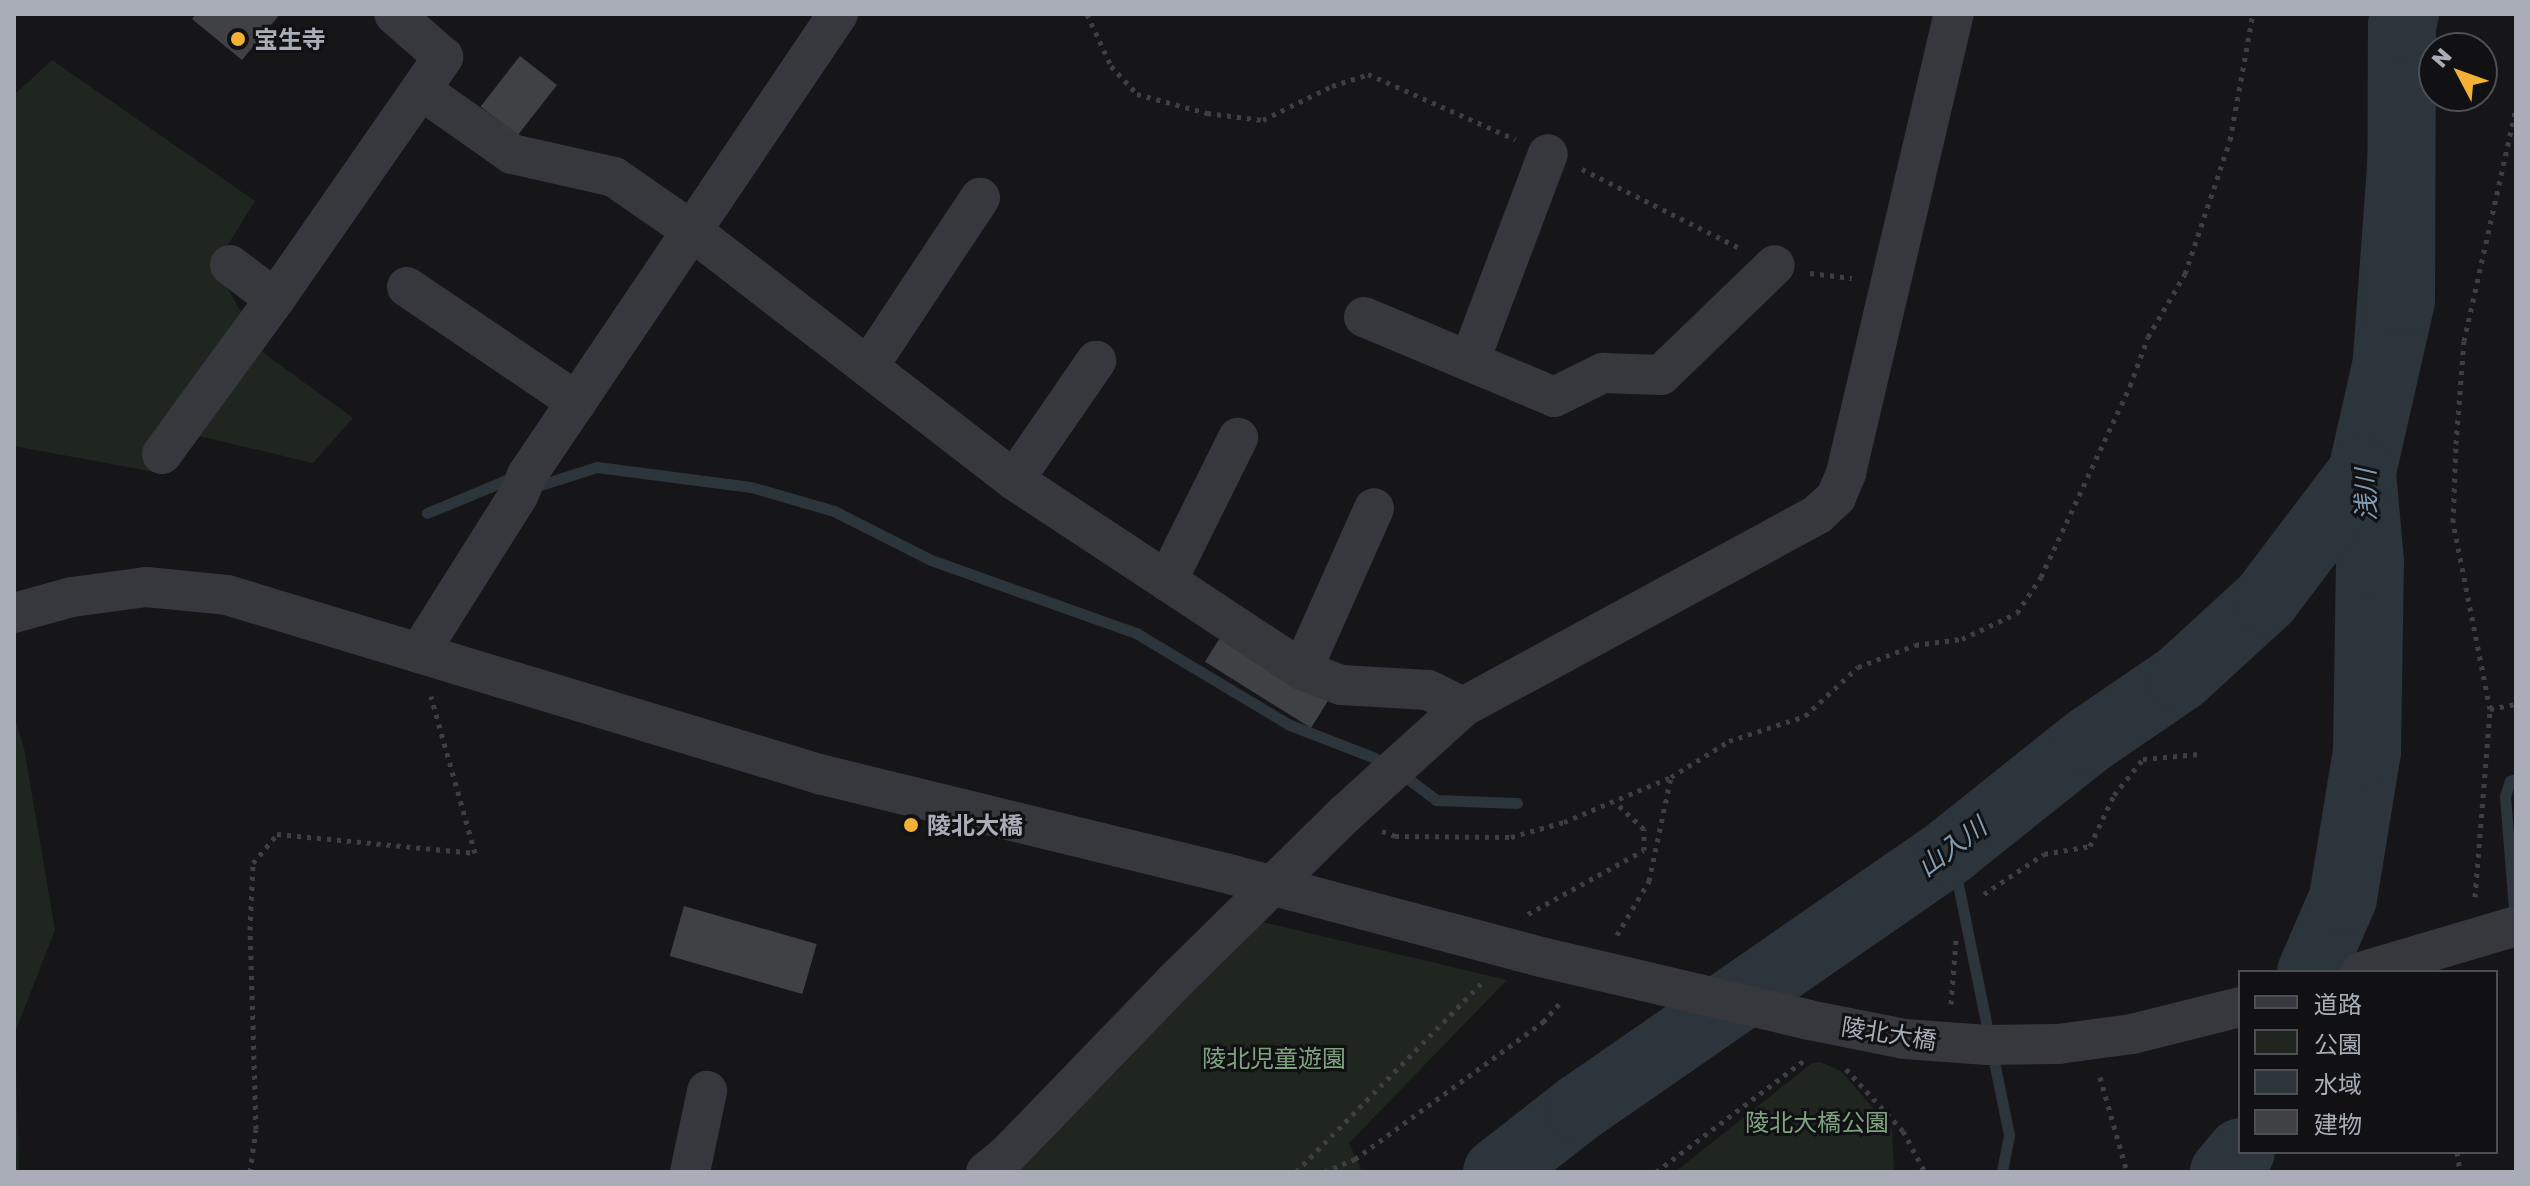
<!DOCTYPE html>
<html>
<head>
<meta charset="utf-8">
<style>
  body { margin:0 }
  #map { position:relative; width:2530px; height:1186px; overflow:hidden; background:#161618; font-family:"Golos Text","Noto Sans JP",sans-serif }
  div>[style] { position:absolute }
  .green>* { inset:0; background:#1e261f }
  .water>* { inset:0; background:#2c353c }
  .stream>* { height:11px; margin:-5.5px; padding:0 5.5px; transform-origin:5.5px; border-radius:5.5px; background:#2c353c }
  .river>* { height:68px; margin:-34px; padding:0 34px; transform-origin:34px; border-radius:34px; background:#2c353c }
  .building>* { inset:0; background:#404145; transform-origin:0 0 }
  .path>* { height:5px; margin-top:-2.5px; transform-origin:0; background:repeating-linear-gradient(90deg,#3d3f44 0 4px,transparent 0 10px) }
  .minor>* { height:40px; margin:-20px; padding:0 20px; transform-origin:20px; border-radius:20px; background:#37383d }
  .minor-bridge>* { height:40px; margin:-20px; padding:0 20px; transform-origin:20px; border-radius:20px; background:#37383d }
  .dots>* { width:22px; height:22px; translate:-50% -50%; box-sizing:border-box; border:4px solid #111113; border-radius:50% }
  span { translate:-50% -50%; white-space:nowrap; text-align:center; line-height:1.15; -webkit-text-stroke:6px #111113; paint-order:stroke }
  .poi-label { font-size:24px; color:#a8adb8; font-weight:700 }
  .left { translate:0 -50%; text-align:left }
  .street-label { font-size:24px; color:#a8adb8 }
  .park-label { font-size:24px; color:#7fa381 }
  .water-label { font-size:26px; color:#7f9bb3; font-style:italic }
  .frame { position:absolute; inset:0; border:16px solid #a8adb8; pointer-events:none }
  .legend { position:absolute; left:2238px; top:970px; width:260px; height:184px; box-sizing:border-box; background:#111113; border:2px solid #4d4f55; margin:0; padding:10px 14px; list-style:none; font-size:24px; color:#a8adb8 }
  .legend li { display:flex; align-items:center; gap:16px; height:40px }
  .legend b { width:40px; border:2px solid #4d4f55 }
  .north { position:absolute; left:2418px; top:32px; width:80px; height:80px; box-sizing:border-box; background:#111113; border:2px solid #4d4f55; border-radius:50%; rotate:311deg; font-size:22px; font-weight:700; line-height:32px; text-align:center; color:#a8adb8 }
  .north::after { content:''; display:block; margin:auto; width:28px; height:36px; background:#f2b134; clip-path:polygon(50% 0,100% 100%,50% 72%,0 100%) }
</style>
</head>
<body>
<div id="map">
  <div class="green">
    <i style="clip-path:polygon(52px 60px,255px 201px,215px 266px,265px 354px,353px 418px,313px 463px,194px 435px,160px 473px,14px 446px,14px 95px)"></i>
    <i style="clip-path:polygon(14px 715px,24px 748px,55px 930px,15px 1032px,19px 1172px,14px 1172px)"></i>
    <i style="clip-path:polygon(1254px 920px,1507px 980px,1349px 1143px,1361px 1169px,1357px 1172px,1013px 1172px)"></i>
    <i style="clip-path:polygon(1820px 1062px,1841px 1071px,1892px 1130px,1894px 1172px,1675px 1172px,1812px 1063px)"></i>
  </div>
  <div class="water">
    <i style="clip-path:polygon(2385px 14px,2438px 14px,2371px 527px,2343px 493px,2376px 43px)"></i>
  </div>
  <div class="stream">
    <i style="left:531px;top:488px;width:69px;rotate:-17.7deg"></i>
    <i style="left:597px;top:467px;width:155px;rotate:7.4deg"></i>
    <i style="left:751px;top:487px;width:86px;rotate:16.1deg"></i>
    <i style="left:834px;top:511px;width:109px;rotate:26.8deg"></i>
    <i style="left:931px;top:560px;width:218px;rotate:19.6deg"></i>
    <i style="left:1136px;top:633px;width:179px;rotate:30.9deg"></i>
    <i style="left:1290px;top:725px;width:91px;rotate:21.2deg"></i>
    <i style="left:427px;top:513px;width:89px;rotate:-22.5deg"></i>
    <i style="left:509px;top:479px;width:7px;rotate:27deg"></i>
    <i style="left:1411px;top:781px;width:31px;rotate:37deg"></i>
    <i style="left:1436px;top:800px;width:81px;rotate:2.1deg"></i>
    <i style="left:1951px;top:850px;width:291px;rotate:78.5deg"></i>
    <i style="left:2009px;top:1135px;width:38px;rotate:101deg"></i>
    <i style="left:2515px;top:921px;width:125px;rotate:-94.6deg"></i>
    <i style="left:2505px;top:796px;width:16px;rotate:-72deg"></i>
    <i style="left:2510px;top:781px;width:6px;rotate:-18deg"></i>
  </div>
  <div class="river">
    <i style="left:2311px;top:972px;width:81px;rotate:-66.6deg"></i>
    <i style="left:2343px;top:898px;width:149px;rotate:-80.7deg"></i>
    <i style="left:2367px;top:751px;width:189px;rotate:-89.1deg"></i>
    <i style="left:2370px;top:562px;width:90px;rotate:-95.1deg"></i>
    <i style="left:2362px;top:472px;width:175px;rotate:-77.2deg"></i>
    <i style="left:2401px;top:301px;width:276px;rotate:-89.8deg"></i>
    <i style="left:2402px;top:25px;width:11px;rotate:-75deg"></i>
    <i style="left:1497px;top:1172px;width:104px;rotate:-38deg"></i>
    <i style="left:1579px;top:1108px;width:453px;rotate:-34.7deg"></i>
    <i style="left:1951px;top:850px;width:176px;rotate:-38.6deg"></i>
    <i style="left:2089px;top:740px;width:112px;rotate:-34.4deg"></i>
    <i style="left:2181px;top:677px;width:115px;rotate:-42.5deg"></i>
    <i style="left:2266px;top:599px;width:159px;rotate:-52.9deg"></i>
    <i style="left:2224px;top:1172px;width:26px;rotate:-50deg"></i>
  </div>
  <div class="building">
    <i style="clip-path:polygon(196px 14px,280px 14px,242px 60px,192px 19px)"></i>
    <i style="left:520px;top:56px;width:47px;height:64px;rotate:38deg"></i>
    <i style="left:1223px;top:633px;width:125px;height:34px;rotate:32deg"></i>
    <i style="left:684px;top:906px;width:138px;height:52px;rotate:16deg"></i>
  </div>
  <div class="path">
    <i style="left:1087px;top:14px;width:57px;rotate:65.2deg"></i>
    <i style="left:1111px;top:66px;width:38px;rotate:47deg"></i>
    <i style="left:1137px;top:94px;width:73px;rotate:15.2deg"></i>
    <i style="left:1207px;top:113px;width:56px;rotate:7.1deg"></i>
    <i style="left:1263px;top:120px;width:77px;rotate:-26.2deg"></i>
    <i style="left:1332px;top:86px;width:38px;rotate:-18deg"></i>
    <i style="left:1368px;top:74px;width:161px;rotate:23.9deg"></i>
    <i style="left:1582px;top:169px;width:174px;rotate:26.6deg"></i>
    <i style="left:1810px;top:273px;width:42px;rotate:6.8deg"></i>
    <i style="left:2490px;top:709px;width:26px;rotate:-11deg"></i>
    <i style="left:1382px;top:831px;width:14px;rotate:21deg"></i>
    <i style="left:1395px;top:836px;width:116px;rotate:0.5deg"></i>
    <i style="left:1511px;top:837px;width:55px;rotate:-15.8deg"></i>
    <i style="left:1564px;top:822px;width:116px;rotate:-22.8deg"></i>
    <i style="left:1671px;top:777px;width:68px;rotate:-31.8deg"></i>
    <i style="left:1729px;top:741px;width:80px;rotate:-18.2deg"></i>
    <i style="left:1805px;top:716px;width:72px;rotate:-42.8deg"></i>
    <i style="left:1858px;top:667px;width:61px;rotate:-21.1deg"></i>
    <i style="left:1915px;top:645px;width:47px;rotate:-7.3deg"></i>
    <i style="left:1962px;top:639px;width:61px;rotate:-25.3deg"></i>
    <i style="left:2017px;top:613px;width:43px;rotate:-56.3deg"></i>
    <i style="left:2041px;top:577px;width:211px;rotate:-65deg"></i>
    <i style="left:2130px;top:386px;width:52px;rotate:-69.8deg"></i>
    <i style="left:2148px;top:337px;width:73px;rotate:-59.6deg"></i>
    <i style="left:2185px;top:274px;width:141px;rotate:-71.4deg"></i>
    <i style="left:2230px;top:140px;width:128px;rotate:-79.7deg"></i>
    <i style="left:1984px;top:894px;width:72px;rotate:-33.7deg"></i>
    <i style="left:2044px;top:854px;width:47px;rotate:-9.9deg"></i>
    <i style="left:2090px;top:846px;width:56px;rotate:-64.8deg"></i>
    <i style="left:2114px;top:795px;width:46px;rotate:-51.1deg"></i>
    <i style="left:2143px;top:759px;width:57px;rotate:-5deg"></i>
    <i style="left:2475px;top:897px;width:189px;rotate:-85.4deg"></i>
    <i style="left:2490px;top:709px;width:191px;rotate:-101.2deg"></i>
    <i style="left:2453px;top:522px;width:78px;rotate:-87.8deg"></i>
    <i style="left:2456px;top:444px;width:103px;rotate:-85.6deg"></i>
    <i style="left:2464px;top:341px;width:238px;rotate:-77.4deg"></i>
    <i style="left:1528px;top:914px;width:132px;rotate:-28.9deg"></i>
    <i style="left:1644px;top:850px;width:21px;rotate:-90deg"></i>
    <i style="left:1644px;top:829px;width:38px;rotate:-137deg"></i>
    <i style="left:1617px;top:935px;width:63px;rotate:-59.3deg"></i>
    <i style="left:1649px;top:881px;width:106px;rotate:-78.1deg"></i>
    <i style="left:1951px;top:1004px;width:64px;rotate:-85.5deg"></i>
    <i style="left:1846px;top:1069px;width:84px;rotate:47.4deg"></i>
    <i style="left:1903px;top:1131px;width:47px;rotate:61.8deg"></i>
    <i style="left:2100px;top:1077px;width:99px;rotate:74.1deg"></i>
    <i style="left:2457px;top:1152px;width:20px;rotate:81deg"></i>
    <i style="left:250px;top:1172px;width:43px;rotate:-82.1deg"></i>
    <i style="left:256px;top:1129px;width:199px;rotate:-91.7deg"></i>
    <i style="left:250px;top:930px;width:67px;rotate:-87.4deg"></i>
    <i style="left:253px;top:863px;width:38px;rotate:-50deg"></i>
    <i style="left:277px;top:834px;width:199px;rotate:5.5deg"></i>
    <i style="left:475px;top:853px;width:163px;rotate:-105.7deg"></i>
    <i style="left:1296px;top:1172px;width:267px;rotate:-45.5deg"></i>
    <i style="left:1324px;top:1172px;width:34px;rotate:-23deg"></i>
    <i style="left:1355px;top:1159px;width:233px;rotate:-36.1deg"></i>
    <i style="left:1543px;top:1022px;width:28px;rotate:-48deg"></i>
    <i style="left:1656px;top:1172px;width:188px;rotate:-37deg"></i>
  </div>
  <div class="minor">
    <i style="left:421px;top:90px;width:111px;rotate:35.1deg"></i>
    <i style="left:512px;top:154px;width:105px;rotate:12.7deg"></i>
    <i style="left:614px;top:177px;width:95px;rotate:34.7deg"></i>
    <i style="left:692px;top:231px;width:407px;rotate:37.7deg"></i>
    <i style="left:1014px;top:480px;width:345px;rotate:33.4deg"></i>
    <i style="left:1302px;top:670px;width:42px;rotate:21deg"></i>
    <i style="left:1341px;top:685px;width:87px;rotate:3.3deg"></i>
    <i style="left:1428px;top:690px;width:39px;rotate:26deg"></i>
    <i style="left:230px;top:265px;width:56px;rotate:37.1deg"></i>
    <i style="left:407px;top:287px;width:205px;rotate:34.1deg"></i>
    <i style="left:1364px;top:317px;width:206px;rotate:22.8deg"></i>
    <i style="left:1554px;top:397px;width:55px;rotate:-26.1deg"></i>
    <i style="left:1603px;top:373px;width:58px;rotate:2deg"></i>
    <i style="left:1661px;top:375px;width:158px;rotate:-44deg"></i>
    <i style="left:1470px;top:360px;width:220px;rotate:-69.3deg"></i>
    <i style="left:868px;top:367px;width:203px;rotate:-56.5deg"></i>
    <i style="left:162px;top:454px;width:192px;rotate:-53.9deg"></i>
    <i style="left:275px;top:299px;width:295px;rotate:-55.2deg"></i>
    <i style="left:443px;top:57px;width:65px;rotate:-138.7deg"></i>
    <i style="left:1014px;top:480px;width:145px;rotate:-55.4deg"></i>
    <i style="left:1167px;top:581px;width:160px;rotate:-63.6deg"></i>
    <i style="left:14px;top:613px;width:60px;rotate:-15.4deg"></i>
    <i style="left:72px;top:597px;width:75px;rotate:-7.7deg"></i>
    <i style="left:146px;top:587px;width:81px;rotate:5.6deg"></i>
    <i style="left:227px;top:595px;width:618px;rotate:16.82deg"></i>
    <i style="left:819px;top:774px;width:426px;rotate:13.7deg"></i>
    <i style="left:1233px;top:875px;width:319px;rotate:14.9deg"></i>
    <i style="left:419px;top:653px;width:186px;rotate:-57.8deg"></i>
    <i style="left:518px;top:496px;width:23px;rotate:-67deg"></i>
    <i style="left:527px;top:475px;width:556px;rotate:-56deg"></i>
    <i style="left:1302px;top:670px;width:177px;rotate:-66deg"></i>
    <i style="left:690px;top:1172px;width:83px;rotate:-78.1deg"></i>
    <i style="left:986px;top:1172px;width:28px;rotate:-39deg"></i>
    <i style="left:1008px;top:1154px;width:238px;rotate:-46deg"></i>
    <i style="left:1173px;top:983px;width:241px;rotate:-44.5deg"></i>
    <i style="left:1345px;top:814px;width:159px;rotate:-42.2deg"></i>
    <i style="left:1463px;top:707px;width:404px;rotate:-28.5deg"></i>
    <i style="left:1818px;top:514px;width:25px;rotate:-43deg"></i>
    <i style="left:1836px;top:497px;width:26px;rotate:-67deg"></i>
    <i style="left:1846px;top:473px;width:472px;rotate:-76.8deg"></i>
  </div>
  <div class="minor-bridge">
    <i style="left:1541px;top:957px;width:275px;rotate:13.2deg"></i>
    <i style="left:1809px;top:1020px;width:98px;rotate:11.2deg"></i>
    <i style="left:1905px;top:1039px;width:82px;rotate:4.2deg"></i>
    <i style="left:1987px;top:1045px;width:71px;rotate:-0.8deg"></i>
    <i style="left:2058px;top:1044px;width:75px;rotate:-7.7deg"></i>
    <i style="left:2132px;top:1034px;width:111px;rotate:-14deg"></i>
    <i style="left:2361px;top:972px;width:162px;rotate:-16.5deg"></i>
  </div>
  <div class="dots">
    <i style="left:238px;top:39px;background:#f2b134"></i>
    <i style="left:911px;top:825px;background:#f2b134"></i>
  </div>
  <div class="poi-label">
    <span class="left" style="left:254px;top:39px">宝生寺</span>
    <span class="left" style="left:927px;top:825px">陵北大橋</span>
  </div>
  <div class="street-label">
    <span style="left:1889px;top:1033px;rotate:9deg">陵北大橋</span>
  </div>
  <div class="park-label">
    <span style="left:1274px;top:1058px">陵北児童遊園</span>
    <span style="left:1817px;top:1122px">陵北大橋公園</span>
  </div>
  <div class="water-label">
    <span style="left:2366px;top:495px;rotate:-91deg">浅川</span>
    <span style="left:1952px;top:847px;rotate:-37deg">山入川</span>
  </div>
  <div class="frame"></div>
  <ul class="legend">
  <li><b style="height:10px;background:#37383d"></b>道路</li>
  <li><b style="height:22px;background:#1e261f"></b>公園</li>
  <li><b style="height:22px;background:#2c353c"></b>水域</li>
  <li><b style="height:22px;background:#404145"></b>建物</li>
  </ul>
  <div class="north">N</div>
</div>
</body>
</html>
